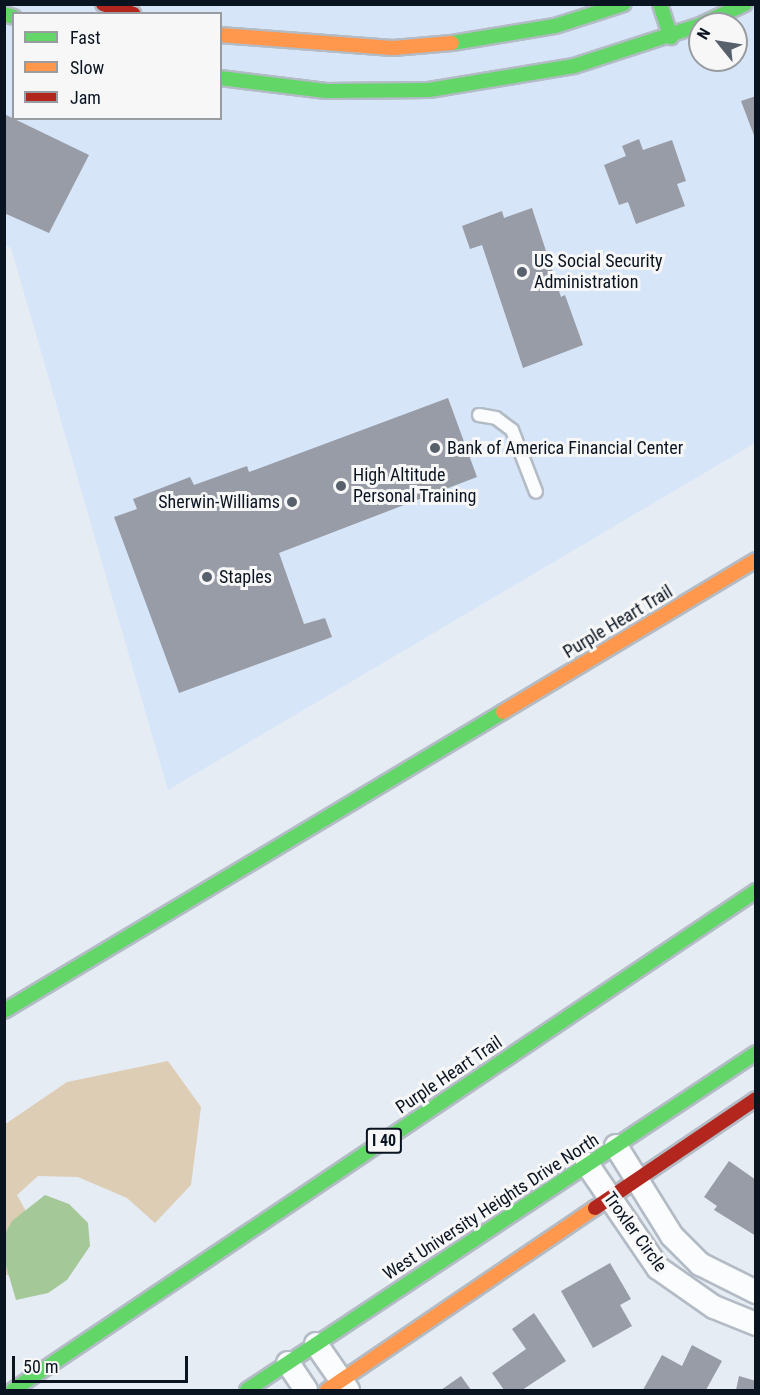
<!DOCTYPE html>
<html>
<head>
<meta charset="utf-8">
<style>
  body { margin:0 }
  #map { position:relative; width:760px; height:1395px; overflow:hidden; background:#e5ecf4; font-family:"Roboto Condensed",sans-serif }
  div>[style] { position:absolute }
  .built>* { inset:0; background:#d7e5f8 }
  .green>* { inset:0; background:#ddcdb5 }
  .water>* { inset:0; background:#a4c898 }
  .building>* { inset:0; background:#979ca6 }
  .roads { filter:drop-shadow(2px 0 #b3bbc5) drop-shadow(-2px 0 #b3bbc5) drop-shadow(0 2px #b3bbc5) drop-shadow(0 -2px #b3bbc5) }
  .lane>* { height:12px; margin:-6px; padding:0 6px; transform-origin:6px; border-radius:6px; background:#fbfcfd }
  .street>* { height:22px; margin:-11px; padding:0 11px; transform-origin:11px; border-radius:11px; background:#fbfcfd }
  .fast>* { height:14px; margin:-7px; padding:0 7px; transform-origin:7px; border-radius:7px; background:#63d668 }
  .slow>* { height:14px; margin:-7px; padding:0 7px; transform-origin:7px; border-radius:7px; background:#ff974d }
  .jam>* { height:14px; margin:-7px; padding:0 7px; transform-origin:7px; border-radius:7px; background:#b3261e }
  .dots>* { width:16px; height:16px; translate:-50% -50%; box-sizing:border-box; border:3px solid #f7f7f7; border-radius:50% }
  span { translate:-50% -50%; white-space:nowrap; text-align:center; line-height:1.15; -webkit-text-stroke:6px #f7f7f7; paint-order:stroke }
  .shield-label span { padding:2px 4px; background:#f7f7f7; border:2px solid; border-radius:4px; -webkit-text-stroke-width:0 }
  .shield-label { font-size:16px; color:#0a1421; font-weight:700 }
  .poi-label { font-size:18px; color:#0a1421 }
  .left { translate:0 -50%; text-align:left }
  .right { translate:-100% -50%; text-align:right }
  .street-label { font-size:18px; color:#0a1421 }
  .frame { position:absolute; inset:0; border:6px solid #0a1421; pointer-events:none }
  .legend { position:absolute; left:12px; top:12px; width:210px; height:108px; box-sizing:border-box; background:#f7f7f7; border:2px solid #989ca1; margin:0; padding:8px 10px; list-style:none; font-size:18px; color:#0a1421 }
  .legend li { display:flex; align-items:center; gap:12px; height:30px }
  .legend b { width:30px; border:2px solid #989ca1 }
  .north { position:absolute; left:688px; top:12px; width:60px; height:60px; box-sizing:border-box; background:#f7f7f7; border:2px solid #989ca1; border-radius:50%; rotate:300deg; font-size:16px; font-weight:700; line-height:24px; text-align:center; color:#0a1421 }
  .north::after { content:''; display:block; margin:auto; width:21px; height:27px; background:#57606b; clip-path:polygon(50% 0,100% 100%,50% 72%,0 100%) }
  .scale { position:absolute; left:12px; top:1356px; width:176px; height:27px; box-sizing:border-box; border:3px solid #0a1421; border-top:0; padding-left:8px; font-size:18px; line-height:21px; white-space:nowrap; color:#0a1421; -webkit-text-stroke:4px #f7f7f7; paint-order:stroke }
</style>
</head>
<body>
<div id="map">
  <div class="built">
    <i style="clip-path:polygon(evenodd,5px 5px,755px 5px,755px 443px,168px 790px,11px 248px,5px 245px,5px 5px,14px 14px,220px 14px,220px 118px,14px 118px,14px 14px,5px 5px,700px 24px,736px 24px,736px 60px,700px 60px,700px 24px)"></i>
  </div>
  <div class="green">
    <i style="clip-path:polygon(168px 1061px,201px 1107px,191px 1185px,155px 1223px,127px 1198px,78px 1177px,38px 1176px,17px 1195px,42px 1240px,28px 1286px,5px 1274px,4px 1125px,67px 1082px)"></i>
  </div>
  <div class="water">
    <i style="clip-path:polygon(45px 1195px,69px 1204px,88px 1223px,90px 1246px,67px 1280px,48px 1293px,16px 1300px,5px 1262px,5px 1234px,12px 1221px)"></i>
  </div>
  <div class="building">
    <i style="clip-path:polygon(756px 96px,756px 138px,755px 138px,741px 101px)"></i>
    <i style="clip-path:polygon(4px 114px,89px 155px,49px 233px,4px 213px)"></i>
    <i style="clip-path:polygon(639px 139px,643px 150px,672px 140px,686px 181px,677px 184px,685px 206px,636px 224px,628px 202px,619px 205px,604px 165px,626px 156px,622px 146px)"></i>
    <i style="clip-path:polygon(532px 208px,561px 297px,565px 295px,583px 345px,523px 368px,482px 245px,470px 249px,462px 226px,502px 211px,504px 218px)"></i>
    <i style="clip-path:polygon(448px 398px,477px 477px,279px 553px,304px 624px,325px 618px,332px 637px,179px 693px,114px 517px,137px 509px,133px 499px,190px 477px,194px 485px,247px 466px,249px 472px)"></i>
    <i style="clip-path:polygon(729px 1161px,756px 1180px,756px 1236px,714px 1210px,717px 1206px,704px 1197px)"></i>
    <i style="clip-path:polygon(610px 1263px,631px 1299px,620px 1305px,632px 1326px,593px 1348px,561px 1291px)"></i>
    <i style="clip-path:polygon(534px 1313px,566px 1361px,522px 1390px,504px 1390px,492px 1373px,526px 1349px,512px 1329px)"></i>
    <i style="clip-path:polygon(692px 1345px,722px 1361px,706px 1390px,643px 1390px,662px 1355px,682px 1366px)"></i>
    <i style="clip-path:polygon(461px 1376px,471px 1390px,441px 1390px)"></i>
    <i style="clip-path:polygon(739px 1376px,756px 1381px,756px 1390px,736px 1390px)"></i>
  </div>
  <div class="roads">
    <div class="lane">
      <i style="left:479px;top:415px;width:17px;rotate:10deg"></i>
      <i style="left:496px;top:418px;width:20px;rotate:37deg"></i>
      <i style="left:512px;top:430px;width:66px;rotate:68.8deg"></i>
    </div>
    <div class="street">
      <i style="left:616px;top:1146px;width:106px;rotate:58.1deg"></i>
      <i style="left:672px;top:1236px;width:40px;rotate:45deg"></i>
      <i style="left:700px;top:1264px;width:63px;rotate:26.6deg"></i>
      <i style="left:587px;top:1164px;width:126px;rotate:55.7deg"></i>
      <i style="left:658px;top:1268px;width:68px;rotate:34.9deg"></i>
      <i style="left:714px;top:1307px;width:45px;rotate:22deg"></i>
      <i style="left:316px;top:1344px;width:56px;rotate:55.2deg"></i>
      <i style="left:288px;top:1363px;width:32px;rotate:56deg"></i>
    </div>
    <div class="fast">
      <i style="left:660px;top:4px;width:35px;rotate:72deg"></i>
      <i style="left:4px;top:14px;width:10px;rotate:17deg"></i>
      <i style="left:702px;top:24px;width:47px;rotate:-24.9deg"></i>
      <i style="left:452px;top:43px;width:104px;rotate:-9.4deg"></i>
      <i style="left:555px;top:26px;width:72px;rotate:-17.7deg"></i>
      <i style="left:220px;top:78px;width:107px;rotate:7deg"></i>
      <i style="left:326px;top:91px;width:103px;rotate:-0.6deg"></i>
      <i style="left:429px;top:90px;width:147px;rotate:-9.4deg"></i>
      <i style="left:574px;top:66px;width:133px;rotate:-18deg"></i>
      <i style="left:4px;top:1011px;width:582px;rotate:-30.93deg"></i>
      <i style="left:13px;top:1390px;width:895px;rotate:-33.89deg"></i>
      <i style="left:247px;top:1390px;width:610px;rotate:-33.51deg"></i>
    </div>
    <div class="slow">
      <i style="left:220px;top:35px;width:173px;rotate:4.3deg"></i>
      <i style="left:393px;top:48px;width:59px;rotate:-4.8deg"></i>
      <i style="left:503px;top:712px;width:295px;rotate:-31deg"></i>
      <i style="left:327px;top:1390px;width:324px;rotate:-34.2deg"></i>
    </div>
    <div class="jam">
      <i style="left:103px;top:4px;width:32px;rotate:18deg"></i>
      <i style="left:595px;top:1208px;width:194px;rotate:-34.1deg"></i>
    </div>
  </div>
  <div class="dots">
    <i style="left:522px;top:272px;background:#57606b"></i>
    <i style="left:435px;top:448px;background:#57606b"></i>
    <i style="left:341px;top:486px;background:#57606b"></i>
    <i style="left:292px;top:502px;background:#57606b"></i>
    <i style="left:207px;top:577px;background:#57606b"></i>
  </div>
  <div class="shield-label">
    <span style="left:384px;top:1141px">I 40</span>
  </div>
  <div class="poi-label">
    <span class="left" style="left:534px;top:272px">US Social Security<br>Administration</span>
    <span class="left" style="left:447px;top:448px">Bank of America Financial Center</span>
    <span class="left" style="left:353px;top:486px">High Altitude<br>Personal Training</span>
    <span class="right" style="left:280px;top:502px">Sherwin-Williams</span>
    <span class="left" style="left:219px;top:577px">Staples</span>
  </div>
  <div class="street-label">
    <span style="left:618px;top:622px;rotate:-31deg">Purple Heart Trail</span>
    <span style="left:449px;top:1075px;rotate:-34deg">Purple Heart Trail</span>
    <span style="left:491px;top:1207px;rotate:-33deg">West University Heights Drive North</span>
    <span style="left:635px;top:1232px;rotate:54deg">Troxler Circle</span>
  </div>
  <div class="frame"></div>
  <ul class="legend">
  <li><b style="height:8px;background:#63d668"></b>Fast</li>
  <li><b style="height:8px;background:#ff974d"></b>Slow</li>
  <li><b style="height:8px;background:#b3261e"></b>Jam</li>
  </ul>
  <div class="north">N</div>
  <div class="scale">50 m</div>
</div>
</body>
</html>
